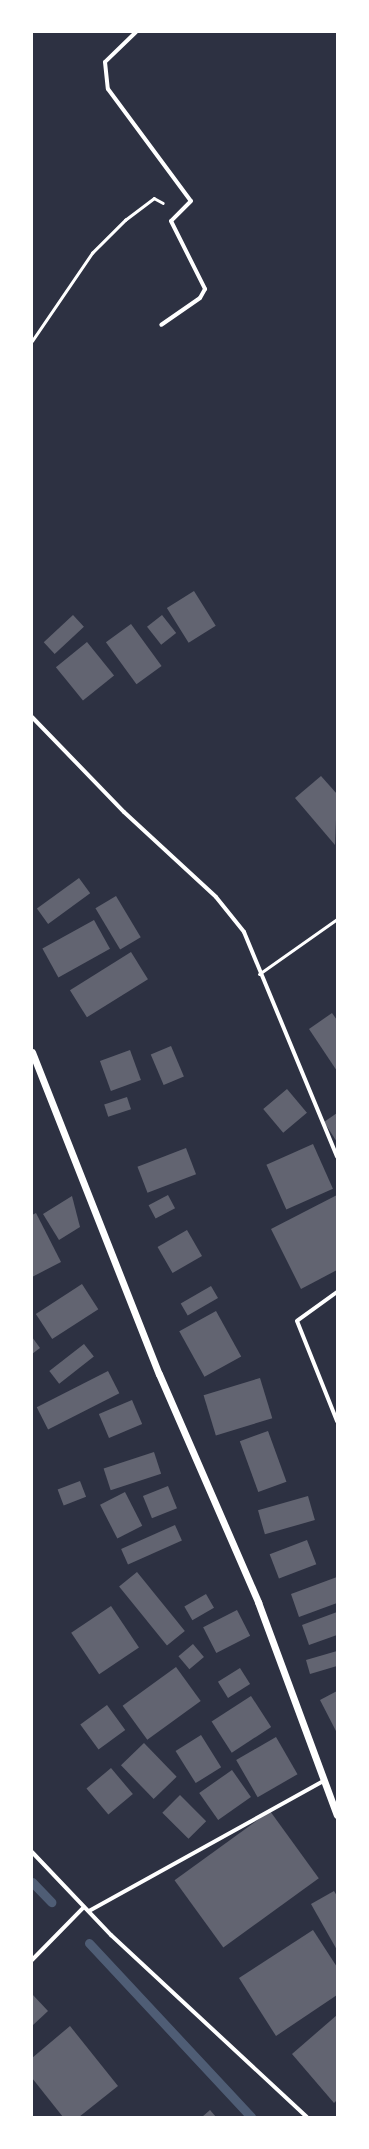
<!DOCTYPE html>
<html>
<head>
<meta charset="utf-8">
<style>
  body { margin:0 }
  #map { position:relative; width:369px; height:2149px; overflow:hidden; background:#2d3142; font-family:Inter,sans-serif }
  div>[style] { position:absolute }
  .stream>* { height:9px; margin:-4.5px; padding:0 4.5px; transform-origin:4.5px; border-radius:4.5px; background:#4f5d75 }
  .building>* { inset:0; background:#626471; transform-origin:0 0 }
  .path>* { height:2.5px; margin:-1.25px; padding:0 1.25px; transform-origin:1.25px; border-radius:1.25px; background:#fff }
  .service>* { height:3px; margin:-1.5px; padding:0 1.5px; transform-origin:1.5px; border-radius:1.5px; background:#fff }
  .minor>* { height:4px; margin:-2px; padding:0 2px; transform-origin:2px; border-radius:2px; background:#fff }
  .tertiary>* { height:7px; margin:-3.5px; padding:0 3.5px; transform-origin:3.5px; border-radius:3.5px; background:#fff }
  span { translate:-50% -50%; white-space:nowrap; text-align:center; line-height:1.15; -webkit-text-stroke:3px #fff; paint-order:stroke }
  .frame { position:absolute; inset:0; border:33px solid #fff; pointer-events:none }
</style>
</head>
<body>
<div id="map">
  <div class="stream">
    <i style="left:32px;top:1882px;width:28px;rotate:46deg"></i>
    <i style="left:89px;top:1943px;width:238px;rotate:47deg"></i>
  </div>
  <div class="building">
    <i style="left:194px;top:591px;width:41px;height:32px;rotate:58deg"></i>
    <i style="left:73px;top:615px;width:16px;height:40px;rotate:47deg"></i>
    <i style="left:162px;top:615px;width:23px;height:19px;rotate:52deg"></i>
    <i style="left:131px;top:624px;width:52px;height:31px;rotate:54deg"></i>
    <i style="left:87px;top:642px;width:43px;height:40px;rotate:51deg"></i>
    <i style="clip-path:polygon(321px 776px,337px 794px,335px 845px,295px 798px)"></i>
    <i style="left:79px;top:878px;width:19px;height:52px;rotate:54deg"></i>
    <i style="left:116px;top:896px;width:48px;height:24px;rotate:59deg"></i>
    <i style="left:94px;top:920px;width:33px;height:59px;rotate:61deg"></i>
    <i style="left:131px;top:952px;width:32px;height:72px;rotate:58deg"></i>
    <i style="clip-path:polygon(332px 1013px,337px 1020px,337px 1071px,309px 1029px)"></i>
    <i style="left:171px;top:1046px;width:33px;height:22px;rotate:67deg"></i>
    <i style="left:130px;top:1050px;width:32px;height:32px;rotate:70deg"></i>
    <i style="left:287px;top:1089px;width:31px;height:31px;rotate:50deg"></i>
    <i style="left:127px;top:1097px;width:13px;height:24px;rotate:72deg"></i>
    <i style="clip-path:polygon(337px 1113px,337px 1142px,324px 1122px)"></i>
    <i style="left:313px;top:1144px;width:49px;height:51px;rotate:66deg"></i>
    <i style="left:186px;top:1148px;width:28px;height:52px;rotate:69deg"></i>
    <i style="left:168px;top:1195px;width:15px;height:22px;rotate:62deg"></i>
    <i style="clip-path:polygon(337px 1195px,337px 1270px,301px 1289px,271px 1229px)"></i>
    <i style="clip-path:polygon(72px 1196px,80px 1227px,59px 1240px,43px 1214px)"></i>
    <i style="clip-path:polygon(36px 1213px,61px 1262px,32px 1277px,32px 1215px)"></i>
    <i style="left:187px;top:1230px;width:30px;height:34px;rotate:60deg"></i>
    <i style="left:82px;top:1284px;width:30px;height:55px;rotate:57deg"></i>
    <i style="left:211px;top:1286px;width:14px;height:35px;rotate:60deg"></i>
    <i style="left:216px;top:1311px;width:52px;height:42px;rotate:61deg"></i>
    <i style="clip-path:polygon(32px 1337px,40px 1348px,32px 1354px)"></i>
    <i style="left:84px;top:1344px;width:16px;height:44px;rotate:52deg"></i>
    <i style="left:108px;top:1371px;width:25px;height:80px;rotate:63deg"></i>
    <i style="left:260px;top:1378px;width:42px;height:59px;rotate:73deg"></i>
    <i style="left:132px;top:1400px;width:26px;height:36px;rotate:67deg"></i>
    <i style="left:268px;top:1431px;width:54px;height:30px;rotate:70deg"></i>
    <i style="left:154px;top:1452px;width:23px;height:53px;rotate:72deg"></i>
    <i style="left:80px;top:1481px;width:17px;height:24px;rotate:69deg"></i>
    <i style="left:168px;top:1486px;width:24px;height:27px;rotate:68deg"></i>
    <i style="left:125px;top:1492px;width:38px;height:28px;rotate:63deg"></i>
    <i style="left:308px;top:1496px;width:25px;height:52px;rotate:74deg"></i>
    <i style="left:175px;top:1525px;width:17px;height:59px;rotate:66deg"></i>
    <i style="left:307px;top:1540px;width:26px;height:40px;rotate:69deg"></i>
    <i style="left:137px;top:1572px;width:76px;height:23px;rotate:51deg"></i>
    <i style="clip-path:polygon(337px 1577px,337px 1603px,299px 1617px,291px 1594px)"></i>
    <i style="left:206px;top:1594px;width:16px;height:25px;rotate:60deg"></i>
    <i style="left:111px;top:1606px;width:50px;height:48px;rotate:56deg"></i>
    <i style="left:237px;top:1610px;width:29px;height:38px;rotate:63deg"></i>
    <i style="clip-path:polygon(337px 1612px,337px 1635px,309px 1645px,302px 1625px)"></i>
    <i style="left:193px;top:1644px;width:17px;height:19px;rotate:50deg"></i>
    <i style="clip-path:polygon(337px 1651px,337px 1666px,310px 1674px,306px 1660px)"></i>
    <i style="left:176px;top:1667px;width:42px;height:66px;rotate:54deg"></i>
    <i style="left:240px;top:1668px;width:19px;height:26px;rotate:58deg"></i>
    <i style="clip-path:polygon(337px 1691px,337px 1733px,320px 1700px)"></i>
    <i style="left:251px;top:1696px;width:37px;height:47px;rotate:57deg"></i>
    <i style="left:107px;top:1705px;width:31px;height:33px;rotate:54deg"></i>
    <i style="left:201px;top:1735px;width:38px;height:30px;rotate:58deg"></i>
    <i style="left:276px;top:1737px;width:43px;height:46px;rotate:60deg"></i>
    <i style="left:144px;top:1743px;width:47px;height:32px;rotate:46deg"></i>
    <i style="left:111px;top:1768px;width:34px;height:32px;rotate:50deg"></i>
    <i style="left:232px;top:1770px;width:33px;height:40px;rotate:55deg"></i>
    <i style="left:180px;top:1795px;width:37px;height:25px;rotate:45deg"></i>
    <i style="left:270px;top:1811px;width:83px;height:118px;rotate:54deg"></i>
    <i style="clip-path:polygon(334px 1891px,337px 1896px,337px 1950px,311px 1904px)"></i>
    <i style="clip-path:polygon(313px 1930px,337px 1967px,337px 1995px,276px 2036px,239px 1978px)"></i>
    <i style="clip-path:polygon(32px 1994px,48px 2011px,32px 2026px)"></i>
    <i style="clip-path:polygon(337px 2015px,337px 2100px,334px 2103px,292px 2054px)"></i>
    <i style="clip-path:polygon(70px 2026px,118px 2086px,79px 2117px,63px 2117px,32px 2078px,32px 2058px)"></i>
    <i style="clip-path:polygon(210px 2110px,216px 2117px,202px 2117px)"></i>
  </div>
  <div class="path">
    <i style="left:32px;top:341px;width:107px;rotate:-55.7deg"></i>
    <i style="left:92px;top:253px;width:47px;rotate:-45deg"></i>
    <i style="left:125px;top:220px;width:36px;rotate:-37deg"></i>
    <i style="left:154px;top:198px;width:10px;rotate:29deg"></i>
  </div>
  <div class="service">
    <i style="left:259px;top:974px;width:95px;rotate:-35.2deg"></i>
  </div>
  <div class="minor">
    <i style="left:136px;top:32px;width:43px;rotate:135.9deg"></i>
    <i style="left:105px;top:62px;width:27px;rotate:84deg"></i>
    <i style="left:108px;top:89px;width:139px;rotate:53.5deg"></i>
    <i style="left:191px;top:201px;width:28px;rotate:135deg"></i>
    <i style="left:171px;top:221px;width:76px;rotate:63.4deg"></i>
    <i style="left:205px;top:289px;width:10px;rotate:119deg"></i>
    <i style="left:200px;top:298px;width:47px;rotate:145.3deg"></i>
    <i style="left:32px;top:717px;width:132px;rotate:45.9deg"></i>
    <i style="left:124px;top:812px;width:125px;rotate:42.7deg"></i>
    <i style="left:216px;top:897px;width:45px;rotate:51.3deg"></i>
    <i style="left:244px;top:932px;width:243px;rotate:67.5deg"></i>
    <i style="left:337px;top:1292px;width:49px;rotate:144.1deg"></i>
    <i style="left:297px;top:1321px;width:108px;rotate:68.2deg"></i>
    <i style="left:32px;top:1852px;width:115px;rotate:46.4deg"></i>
    <i style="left:111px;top:1935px;width:267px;rotate:42.9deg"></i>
    <i style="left:89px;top:1911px;width:269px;rotate:-29deg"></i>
    <i style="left:32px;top:1960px;width:74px;rotate:-45.5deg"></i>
  </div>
  <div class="tertiary">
    <i style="left:32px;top:1052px;width:346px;rotate:68.5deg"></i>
    <i style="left:159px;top:1374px;width:249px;rotate:66.5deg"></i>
    <i style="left:258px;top:1602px;width:227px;rotate:69.7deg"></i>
  </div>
  <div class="frame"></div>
</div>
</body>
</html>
